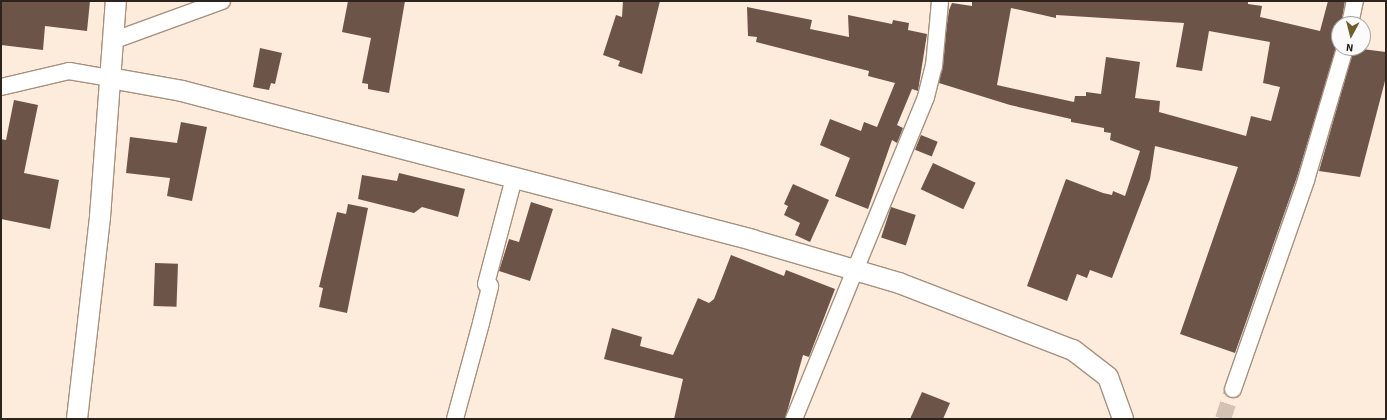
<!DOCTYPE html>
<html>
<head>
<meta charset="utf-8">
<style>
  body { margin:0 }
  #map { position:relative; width:1387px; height:420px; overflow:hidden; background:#fdebdb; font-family:"Source Sans 3",sans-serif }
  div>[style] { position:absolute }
  .building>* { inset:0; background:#6c5449; transform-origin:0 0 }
  .minor-tunnel>* { height:16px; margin-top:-8px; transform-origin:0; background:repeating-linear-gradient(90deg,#d3c3b5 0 16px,transparent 0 24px) }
  .roads { filter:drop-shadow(1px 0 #a6917f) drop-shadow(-1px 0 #a6917f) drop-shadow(0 1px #a6917f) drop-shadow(0 -1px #a6917f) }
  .minor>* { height:16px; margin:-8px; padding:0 8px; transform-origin:8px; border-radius:8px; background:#fff }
  .tertiary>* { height:20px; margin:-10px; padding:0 10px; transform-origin:10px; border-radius:10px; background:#fff }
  span { translate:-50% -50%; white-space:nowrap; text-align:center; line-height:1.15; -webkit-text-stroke:4px #fbfbfb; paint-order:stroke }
  .frame { position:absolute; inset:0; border:2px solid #2c241c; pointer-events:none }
  .north { position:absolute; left:1331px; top:16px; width:40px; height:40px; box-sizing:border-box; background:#fbfbfb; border:1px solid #a8a5a2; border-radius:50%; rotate:187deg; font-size:11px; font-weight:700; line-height:16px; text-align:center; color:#2c241c }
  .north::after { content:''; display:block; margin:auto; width:14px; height:18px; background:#6f5e2c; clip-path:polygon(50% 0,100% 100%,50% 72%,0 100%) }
</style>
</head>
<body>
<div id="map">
  <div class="building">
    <i style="clip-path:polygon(1px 1px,90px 1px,87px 31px,45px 26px,43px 50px,1px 45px)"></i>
    <i style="clip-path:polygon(348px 1px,405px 1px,389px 93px,368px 89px,368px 84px,362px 83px,371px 38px,342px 32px)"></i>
    <i style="clip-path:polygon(623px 1px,660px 1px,642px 74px,618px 66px,620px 61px,603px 55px,616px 15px,622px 17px)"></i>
    <i style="clip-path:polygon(evenodd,972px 1px,1248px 1px,1248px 4px,1262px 6px,1260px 17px,1320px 31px,1328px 1px,1345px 1px,1338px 42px,1297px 177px,1235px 353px,1180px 334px,1238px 167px,1155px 146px,1150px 179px,1112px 278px,1090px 270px,1087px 278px,1077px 274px,1067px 301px,1027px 286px,1066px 179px,1103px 193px,1112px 195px,1113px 191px,1125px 196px,1140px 151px,1110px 140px,1111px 133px,1104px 132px,1104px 128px,1071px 122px,1071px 119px,1010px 105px,939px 83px,949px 10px,952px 3px,972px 6px,972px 1px,1011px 8px,1056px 18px,1056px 15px,1184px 23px,1176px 67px,1202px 71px,1209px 31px,1270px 42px,1263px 83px,1280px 87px,1271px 121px,1251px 116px,1246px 136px,1159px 112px,1160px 101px,1135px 98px,1140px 62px,1106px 57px,1101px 94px,1086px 92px,1086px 96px,1075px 96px,1074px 102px,997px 85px,1011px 8px)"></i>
    <i style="clip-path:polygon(747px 7px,812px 20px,810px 29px,849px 37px,848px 15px,892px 24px,893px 20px,909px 23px,908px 30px,927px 34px,918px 91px,912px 89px,897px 125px,903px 128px,897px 143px,892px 140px,868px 209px,835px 196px,850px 158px,820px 145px,830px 119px,861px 131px,864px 122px,877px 127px,895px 83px,868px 76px,869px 71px,756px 42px,757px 37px,748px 36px)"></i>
    <i style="clip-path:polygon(260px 48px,282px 53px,275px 84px,271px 83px,269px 90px,253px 87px)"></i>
    <i style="clip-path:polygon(1354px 48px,1386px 52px,1386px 77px,1360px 177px,1319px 171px)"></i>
    <i style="clip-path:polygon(14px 100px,38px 105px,24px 173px,59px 180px,50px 229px,1px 219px,1px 139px,6px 140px)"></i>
    <i style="clip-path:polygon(181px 122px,207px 127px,192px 201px,167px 196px,170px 178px,126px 173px,130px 137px,177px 143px)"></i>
    <i style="left:921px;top:135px;width:18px;height:16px;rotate:22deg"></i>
    <i style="left:933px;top:163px;width:47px;height:29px;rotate:25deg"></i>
    <i style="clip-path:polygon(399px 173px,465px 189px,458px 217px,422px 207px,414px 213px,358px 199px,362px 175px,397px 181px)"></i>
    <i style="clip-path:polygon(793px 184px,829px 200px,810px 242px,795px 235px,800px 223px,784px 215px,788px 206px,784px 204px)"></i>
    <i style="clip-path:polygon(531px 202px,553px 209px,530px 281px,499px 271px,509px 239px,519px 242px)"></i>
    <i style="clip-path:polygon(348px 204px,368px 208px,347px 313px,319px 307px,323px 288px,319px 287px,337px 212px,346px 214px)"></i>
    <i style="left:891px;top:207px;width:26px;height:32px;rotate:18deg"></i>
    <i style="clip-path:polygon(731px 255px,784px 276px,786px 270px,835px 289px,809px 357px,803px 355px,785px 419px,674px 419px,683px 379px,604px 359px,612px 328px,642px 337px,640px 346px,673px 355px,698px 298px,709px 303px,714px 299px)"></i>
    <i style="left:155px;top:263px;width:23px;height:43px;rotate:2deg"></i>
    <i style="clip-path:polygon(922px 392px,950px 403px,943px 419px,910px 419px)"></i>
  </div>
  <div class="minor-tunnel">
    <i style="left:1223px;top:419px;width:32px;rotate:-72deg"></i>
  </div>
  <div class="roads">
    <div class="minor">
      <i style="left:1350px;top:24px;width:24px;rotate:-78deg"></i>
      <i style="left:112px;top:41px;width:117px;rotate:-20deg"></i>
      <i style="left:1px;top:87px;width:70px;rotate:-13.2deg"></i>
      <i style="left:69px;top:71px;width:42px;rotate:9.7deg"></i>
      <i style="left:1233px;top:389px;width:221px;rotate:-70.7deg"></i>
      <i style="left:1306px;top:180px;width:138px;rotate:-73.5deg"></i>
      <i style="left:455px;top:419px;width:99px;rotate:-74.8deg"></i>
      <i style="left:481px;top:323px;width:38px;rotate:-76deg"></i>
      <i style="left:490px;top:286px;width:4px;rotate:-153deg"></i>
      <i style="left:486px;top:284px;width:110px;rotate:-75.2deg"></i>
      <i style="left:794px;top:419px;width:348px;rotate:-67.7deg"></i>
      <i style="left:926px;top:97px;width:32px;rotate:-76deg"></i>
      <i style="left:934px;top:66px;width:65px;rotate:-84.7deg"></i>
    </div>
    <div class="tertiary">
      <i style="left:110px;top:78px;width:73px;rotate:10.2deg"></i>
      <i style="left:182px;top:91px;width:130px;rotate:14.7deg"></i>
      <i style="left:308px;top:124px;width:459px;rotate:14.6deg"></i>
      <i style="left:752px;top:240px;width:153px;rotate:16.3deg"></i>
      <i style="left:899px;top:283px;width:186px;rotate:21.1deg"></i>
      <i style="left:1073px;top:350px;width:44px;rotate:37.6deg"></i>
      <i style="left:1108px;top:377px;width:45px;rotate:70.3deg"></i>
      <i style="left:77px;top:419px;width:203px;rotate:-83.5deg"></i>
      <i style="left:100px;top:217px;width:217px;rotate:-85.8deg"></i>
    </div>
  </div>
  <div class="frame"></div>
  <div class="north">N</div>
</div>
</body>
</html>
